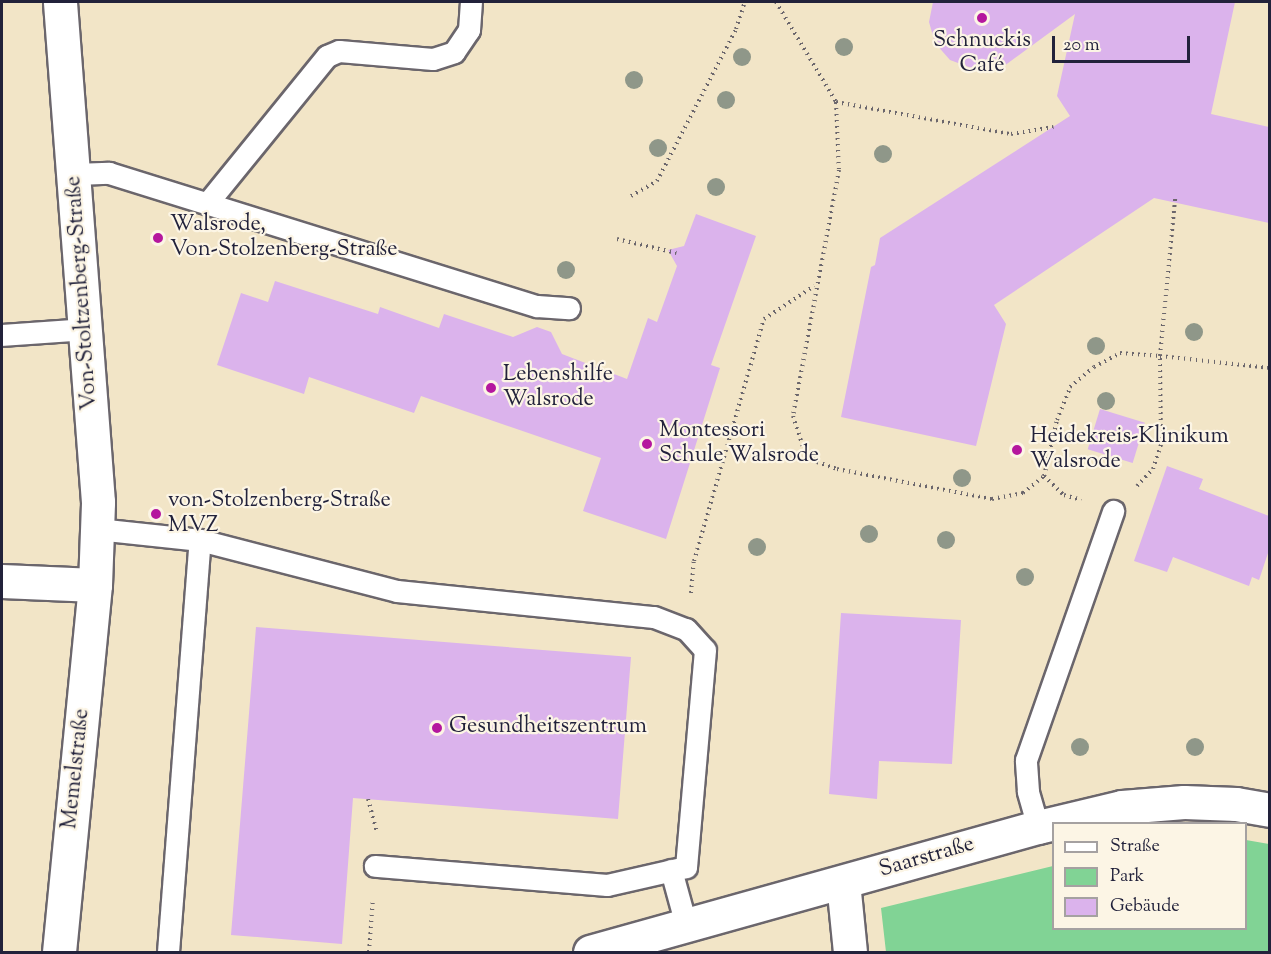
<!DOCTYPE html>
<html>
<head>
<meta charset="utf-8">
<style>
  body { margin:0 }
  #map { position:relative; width:1271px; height:954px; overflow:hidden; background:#f2e5c7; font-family:"Sorts Mill Goudy",serif }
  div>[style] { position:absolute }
  .green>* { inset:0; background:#81d395 }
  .building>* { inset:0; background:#dbb3ec; transform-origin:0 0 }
  .path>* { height:4px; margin-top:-2px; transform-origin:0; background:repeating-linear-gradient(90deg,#6b666c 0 1.5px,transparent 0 6px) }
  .roads { filter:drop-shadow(2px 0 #6b666c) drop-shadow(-2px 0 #6b666c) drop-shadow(0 2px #6b666c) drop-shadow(0 -2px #6b666c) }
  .lane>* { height:21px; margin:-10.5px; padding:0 10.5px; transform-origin:10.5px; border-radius:10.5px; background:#fff }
  .street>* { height:33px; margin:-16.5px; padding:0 16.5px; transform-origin:16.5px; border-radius:16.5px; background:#fff }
  .trees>* { width:18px; height:18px; margin:-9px; border-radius:50%; background:#8f9789 }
  .dots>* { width:16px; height:16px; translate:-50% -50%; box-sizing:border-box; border:3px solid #fcf5e5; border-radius:50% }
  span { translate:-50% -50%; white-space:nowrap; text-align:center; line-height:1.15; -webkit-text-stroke:4.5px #fcf5e5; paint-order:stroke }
  .poi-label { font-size:22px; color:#22223b }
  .left { translate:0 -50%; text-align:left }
  .street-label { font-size:22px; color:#22223b }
  .frame { position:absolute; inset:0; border:3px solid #22223b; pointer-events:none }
  .legend { position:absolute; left:1052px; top:822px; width:195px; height:108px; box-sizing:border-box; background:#fcf5e5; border:2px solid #a5a1a1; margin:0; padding:8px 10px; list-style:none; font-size:18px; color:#22223b }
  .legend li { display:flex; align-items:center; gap:12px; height:30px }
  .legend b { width:30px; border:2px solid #a5a1a1 }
  .scale { position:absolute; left:1052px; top:36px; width:138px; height:27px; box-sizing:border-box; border:3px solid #22223b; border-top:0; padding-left:8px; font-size:18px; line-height:21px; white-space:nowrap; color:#22223b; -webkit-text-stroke:4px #fcf5e5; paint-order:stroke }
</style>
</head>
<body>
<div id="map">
  <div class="green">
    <i style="clip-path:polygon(1246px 840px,1269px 844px,1269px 952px,886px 952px,881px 908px,1053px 866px,1054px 928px,1246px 928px)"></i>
  </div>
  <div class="building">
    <i style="clip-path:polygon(933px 2px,1235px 2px,1211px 114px,1269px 127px,1269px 223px,1154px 198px,994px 305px,1006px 324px,976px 446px,841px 417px,871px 267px,875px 265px,880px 238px,1070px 116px,1057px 96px,1075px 14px,1004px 66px,977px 70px,950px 60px,935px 43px,929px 22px)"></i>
    <i style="clip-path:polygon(696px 214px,756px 236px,711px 365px,720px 368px,666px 539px,583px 511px,601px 458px,421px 396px,414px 413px,309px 377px,304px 394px,217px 365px,241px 293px,268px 302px,275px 281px,378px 314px,380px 307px,439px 328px,444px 314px,513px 337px,537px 327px,551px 332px,562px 354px,627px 379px,648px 318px,657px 322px,677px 266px,668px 250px,684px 246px)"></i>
    <i style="left:1100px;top:409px;width:47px;height:42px;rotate:17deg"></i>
    <i style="clip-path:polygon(1167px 466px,1203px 479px,1199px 489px,1269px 516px,1269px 550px,1259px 580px,1252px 577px,1249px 586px,1173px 557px,1167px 572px,1134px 561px)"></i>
    <i style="clip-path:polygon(841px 613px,961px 620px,952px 764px,879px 761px,877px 799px,829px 794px)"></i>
    <i style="clip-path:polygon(256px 627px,631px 657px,618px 819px,353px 798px,342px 944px,231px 935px)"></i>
  </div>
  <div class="path">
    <i style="left:776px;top:2px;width:117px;rotate:59deg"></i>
    <i style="left:836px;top:102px;width:178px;rotate:10.4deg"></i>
    <i style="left:1011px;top:134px;width:43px;rotate:-9.5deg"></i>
    <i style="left:836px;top:102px;width:68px;rotate:87.5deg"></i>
    <i style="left:839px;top:170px;width:250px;rotate:100.6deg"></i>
    <i style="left:793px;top:416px;width:35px;rotate:72deg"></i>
    <i style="left:804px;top:449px;width:18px;rotate:45deg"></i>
    <i style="left:817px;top:462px;width:21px;rotate:19deg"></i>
    <i style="left:837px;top:469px;width:158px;rotate:11deg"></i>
    <i style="left:992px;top:499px;width:32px;rotate:-11deg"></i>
    <i style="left:1023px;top:493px;width:27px;rotate:-39deg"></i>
    <i style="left:1044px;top:476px;width:57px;rotate:-76.9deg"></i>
    <i style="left:1057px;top:420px;width:35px;rotate:-68deg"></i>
    <i style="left:1070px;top:387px;width:31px;rotate:-40deg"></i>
    <i style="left:1094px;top:367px;width:30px;rotate:-28deg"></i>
    <i style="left:1120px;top:353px;width:40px;rotate:4.3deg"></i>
    <i style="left:1160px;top:356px;width:158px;rotate:-84.5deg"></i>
    <i style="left:631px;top:196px;width:30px;rotate:-30deg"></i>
    <i style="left:657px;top:181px;width:171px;rotate:-62.5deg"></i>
    <i style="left:736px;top:29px;width:28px;rotate:-72deg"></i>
    <i style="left:617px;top:239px;width:61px;rotate:13.3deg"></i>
    <i style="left:1044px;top:476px;width:28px;rotate:44deg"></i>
    <i style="left:1064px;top:495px;width:18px;rotate:16deg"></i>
    <i style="left:1137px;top:486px;width:23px;rotate:-47deg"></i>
    <i style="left:1153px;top:469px;width:26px;rotate:-72deg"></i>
    <i style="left:1161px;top:444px;width:88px;rotate:-90.7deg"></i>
    <i style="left:1160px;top:356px;width:111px;rotate:6.2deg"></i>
    <i style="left:691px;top:593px;width:32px;rotate:-85deg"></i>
    <i style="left:694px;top:561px;width:252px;rotate:-73.9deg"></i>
    <i style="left:764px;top:319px;width:60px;rotate:-33.4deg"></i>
    <i style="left:368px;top:799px;width:34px;rotate:75deg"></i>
    <i style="left:369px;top:952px;width:53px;rotate:-85.7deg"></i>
  </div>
  <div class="roads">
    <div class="lane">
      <i style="left:75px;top:174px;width:34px;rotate:-2deg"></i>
      <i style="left:109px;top:173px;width:448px;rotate:17.3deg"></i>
      <i style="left:537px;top:306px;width:32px;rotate:4deg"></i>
      <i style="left:209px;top:201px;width:187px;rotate:-50.9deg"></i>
      <i style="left:327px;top:56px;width:13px;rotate:-23deg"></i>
      <i style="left:339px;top:51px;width:94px;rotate:4.9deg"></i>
      <i style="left:433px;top:59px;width:22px;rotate:-18deg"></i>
      <i style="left:454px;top:52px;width:27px;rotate:-56deg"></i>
      <i style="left:469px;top:30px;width:28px;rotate:-86deg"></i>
      <i style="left:2px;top:335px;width:85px;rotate:-4deg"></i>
      <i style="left:97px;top:529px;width:104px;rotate:6.1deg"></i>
      <i style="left:200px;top:540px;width:203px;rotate:14.5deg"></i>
      <i style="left:397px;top:591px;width:258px;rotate:5.8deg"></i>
      <i style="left:654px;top:617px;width:34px;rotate:21deg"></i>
      <i style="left:686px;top:629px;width:28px;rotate:48deg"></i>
      <i style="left:705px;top:650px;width:218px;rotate:95deg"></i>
      <i style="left:686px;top:867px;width:81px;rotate:167.2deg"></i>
      <i style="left:607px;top:885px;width:233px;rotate:-175.3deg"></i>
      <i style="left:1038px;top:827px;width:37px;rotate:-106deg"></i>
      <i style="left:1028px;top:791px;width:31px;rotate:-94deg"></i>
      <i style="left:1026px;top:760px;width:264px;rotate:-70.7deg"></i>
      <i style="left:671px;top:870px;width:57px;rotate:74.7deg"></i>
      <i style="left:168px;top:952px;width:413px;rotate:-85.6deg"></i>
    </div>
    <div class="street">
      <i style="left:2px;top:581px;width:93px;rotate:2.5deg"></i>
      <i style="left:843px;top:882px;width:70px;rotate:84.3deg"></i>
      <i style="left:59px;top:952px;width:369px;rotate:-84.4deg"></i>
      <i style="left:95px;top:585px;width:83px;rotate:-87.9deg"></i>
      <i style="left:98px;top:502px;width:501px;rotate:-94.35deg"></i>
      <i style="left:590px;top:952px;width:465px;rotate:-15.6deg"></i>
      <i style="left:1038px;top:827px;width:86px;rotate:-13.4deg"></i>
      <i style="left:1122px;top:807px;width:62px;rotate:-4.6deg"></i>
      <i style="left:1184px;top:802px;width:52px;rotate:2.2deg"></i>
      <i style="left:1236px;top:804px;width:35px;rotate:10deg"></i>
    </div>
  </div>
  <div class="trees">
    <i style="left:844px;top:47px"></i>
    <i style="left:742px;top:57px"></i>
    <i style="left:634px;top:80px"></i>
    <i style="left:726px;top:100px"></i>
    <i style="left:658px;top:148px"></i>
    <i style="left:883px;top:154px"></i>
    <i style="left:716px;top:187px"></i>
    <i style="left:566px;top:270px"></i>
    <i style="left:1194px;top:332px"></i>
    <i style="left:1096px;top:346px"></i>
    <i style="left:1106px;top:401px"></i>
    <i style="left:962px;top:478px"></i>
    <i style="left:869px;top:534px"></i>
    <i style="left:946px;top:540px"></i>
    <i style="left:757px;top:547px"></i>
    <i style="left:1025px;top:577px"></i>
    <i style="left:1080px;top:747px"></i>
    <i style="left:1195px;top:747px"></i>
  </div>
  <div class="dots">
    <i style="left:982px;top:18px;background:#b5179e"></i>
    <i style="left:158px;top:238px;background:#b5179e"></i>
    <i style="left:491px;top:388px;background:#b5179e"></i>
    <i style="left:647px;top:444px;background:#b5179e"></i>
    <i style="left:1017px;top:450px;background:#b5179e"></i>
    <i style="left:156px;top:514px;background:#b5179e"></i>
    <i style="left:437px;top:728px;background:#b5179e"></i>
  </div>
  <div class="poi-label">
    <span style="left:982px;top:54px">Schnuckis<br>Café</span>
    <span class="left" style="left:170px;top:238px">Walsrode,<br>Von-Stolzenberg-Straße</span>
    <span class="left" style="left:503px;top:388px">Lebenshilfe<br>Walsrode</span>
    <span class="left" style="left:659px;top:444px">Montessori<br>Schule Walsrode</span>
    <span class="left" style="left:1030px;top:450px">Heidekreis-Klinikum<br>Walsrode</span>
    <span class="left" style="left:168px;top:514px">von-Stolzenberg-Straße<br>MVZ</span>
    <span class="left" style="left:449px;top:728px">Gesundheitszentrum</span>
  </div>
  <div class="street-label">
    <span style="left:83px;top:293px;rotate:-94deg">Von-Stoltzenberg-Straße</span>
    <span style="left:77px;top:769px;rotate:-84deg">Memelstraße</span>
    <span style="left:927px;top:858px;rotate:-16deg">Saarstraße</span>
  </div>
  <div class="frame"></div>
  <ul class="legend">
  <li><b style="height:8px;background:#fff"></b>Straße</li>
  <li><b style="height:16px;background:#81d395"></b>Park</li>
  <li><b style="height:16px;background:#dbb3ec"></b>Gebäude</li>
  </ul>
  <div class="scale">20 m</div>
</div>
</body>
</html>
